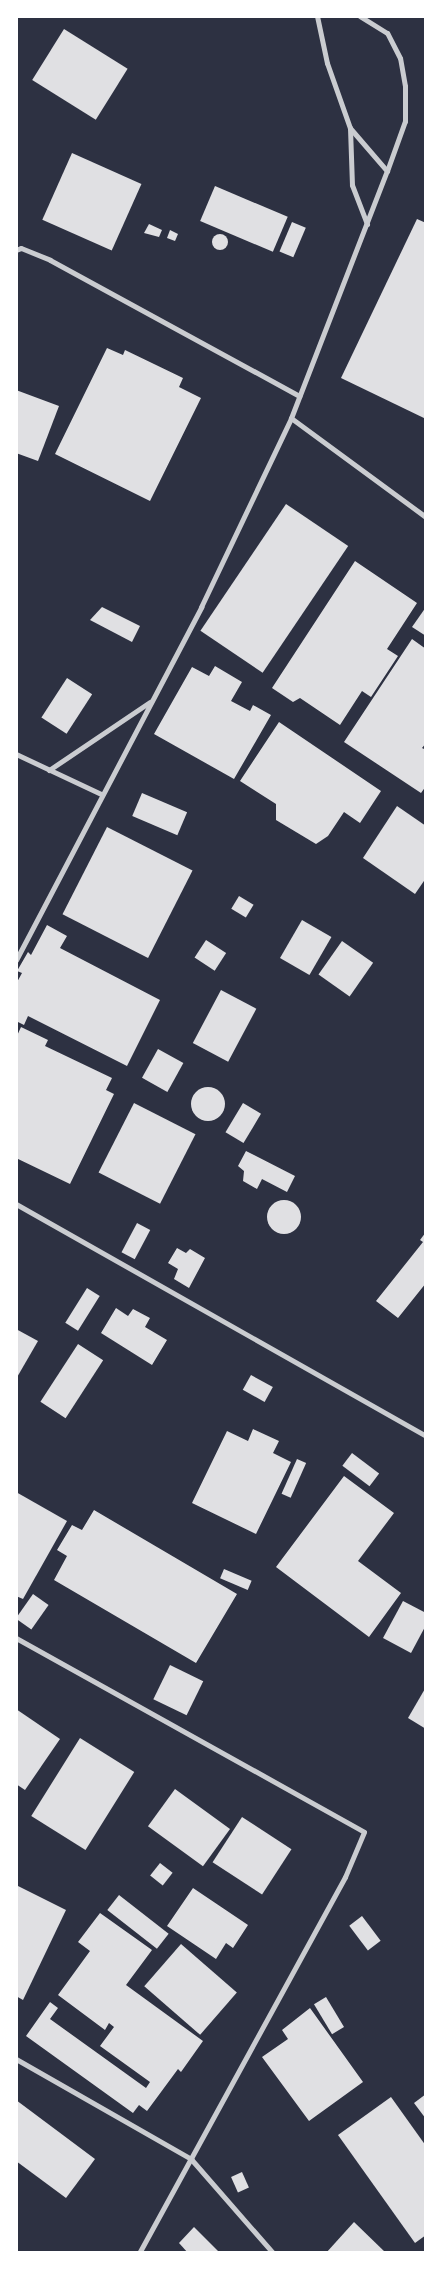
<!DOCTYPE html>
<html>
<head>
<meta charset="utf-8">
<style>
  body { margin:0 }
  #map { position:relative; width:442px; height:2269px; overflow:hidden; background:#2d3142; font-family:Poppins,sans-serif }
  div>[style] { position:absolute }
  .building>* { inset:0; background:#e0e0e3; transform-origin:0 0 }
  .round { border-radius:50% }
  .minor>* { height:5px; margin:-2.5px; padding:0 2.5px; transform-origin:2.5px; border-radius:2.5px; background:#caccd0 }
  span { translate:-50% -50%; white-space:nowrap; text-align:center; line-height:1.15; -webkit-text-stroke:5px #fff; paint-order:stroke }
  .frame { position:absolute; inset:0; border:18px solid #fff; pointer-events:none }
</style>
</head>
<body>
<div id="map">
  <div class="building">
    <i style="left:64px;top:29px;width:75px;height:60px;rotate:32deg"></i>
    <i style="left:72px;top:153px;width:76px;height:73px;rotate:24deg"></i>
    <i style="left:215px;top:186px;width:79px;height:38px;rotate:23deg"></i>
    <i style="clip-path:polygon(417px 219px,426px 223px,426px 419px,341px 378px)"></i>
    <i style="left:292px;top:222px;width:15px;height:32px;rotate:23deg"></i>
    <i style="clip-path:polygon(149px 224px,162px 230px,159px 237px,144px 233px)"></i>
    <i style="clip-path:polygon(170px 230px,178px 234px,175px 241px,167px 238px)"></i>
    <i class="round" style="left:212px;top:234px;width:16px;height:16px"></i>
    <i style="clip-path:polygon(107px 348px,123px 355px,125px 350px,183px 378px,179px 387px,201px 398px,150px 501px,55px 454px)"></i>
    <i style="clip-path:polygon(16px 390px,59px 406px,38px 461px,16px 453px)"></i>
    <i style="left:286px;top:504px;width:75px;height:153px;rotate:34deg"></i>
    <i style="clip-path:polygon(355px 561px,417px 603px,387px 649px,398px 656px,371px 697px,362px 691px,340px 725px,300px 698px,293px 702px,272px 688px)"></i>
    <i style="clip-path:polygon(102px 607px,140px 626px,132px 642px,90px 620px)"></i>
    <i style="clip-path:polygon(426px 607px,426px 636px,412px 627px)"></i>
    <i style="clip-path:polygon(412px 639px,426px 649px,426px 743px,422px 748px,426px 750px,426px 786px,421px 793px,344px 742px)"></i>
    <i style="clip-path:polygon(215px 666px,242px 682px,231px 701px,250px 711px,253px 705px,271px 715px,234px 779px,154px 734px,192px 667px,209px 676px)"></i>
    <i style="left:67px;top:678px;width:30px;height:47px;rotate:33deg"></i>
    <i style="clip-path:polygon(279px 722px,381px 791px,360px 823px,344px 812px,328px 836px,316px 844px,276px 820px,276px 804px,240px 781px)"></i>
    <i style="left:142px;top:793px;width:49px;height:25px;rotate:23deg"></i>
    <i style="clip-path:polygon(397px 806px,426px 826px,426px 878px,415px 894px,363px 858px)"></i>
    <i style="left:107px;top:827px;width:96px;height:98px;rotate:27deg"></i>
    <i style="left:239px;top:896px;width:17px;height:15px;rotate:31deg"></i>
    <i style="left:302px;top:920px;width:34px;height:44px;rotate:30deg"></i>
    <i style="clip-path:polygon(47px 925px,67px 936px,60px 948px,160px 1000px,127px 1066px,28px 1016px,24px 1025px,16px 1021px,16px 984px,22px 973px,17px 971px,28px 952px,31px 955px)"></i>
    <i style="left:206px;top:940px;width:24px;height:21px;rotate:33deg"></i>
    <i style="left:342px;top:941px;width:38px;height:41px;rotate:35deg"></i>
    <i style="left:221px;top:990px;width:40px;height:60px;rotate:28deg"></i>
    <i style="clip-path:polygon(21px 1027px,48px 1040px,45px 1046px,112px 1078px,106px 1090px,114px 1094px,70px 1184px,16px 1158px,16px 1038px)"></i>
    <i style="left:158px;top:1049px;width:29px;height:33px;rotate:29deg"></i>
    <i class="round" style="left:191px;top:1087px;width:34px;height:34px"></i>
    <i style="left:134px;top:1103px;width:69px;height:78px;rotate:27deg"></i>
    <i style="left:243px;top:1103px;width:21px;height:34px;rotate:31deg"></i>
    <i style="clip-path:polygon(246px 1151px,295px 1176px,287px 1192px,262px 1179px,257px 1189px,243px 1181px,244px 1171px,238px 1166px)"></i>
    <i class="round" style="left:267px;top:1200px;width:34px;height:34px"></i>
    <i style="left:137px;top:1223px;width:15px;height:33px;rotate:28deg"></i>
    <i style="clip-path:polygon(426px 1232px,426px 1283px,398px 1318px,376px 1301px,423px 1242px,420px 1240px)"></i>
    <i style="clip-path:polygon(177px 1248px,186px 1253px,190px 1249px,205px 1258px,189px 1288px,174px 1279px,178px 1269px,168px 1263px)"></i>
    <i style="left:87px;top:1288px;width:15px;height:41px;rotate:32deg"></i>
    <i style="clip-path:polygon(116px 1308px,128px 1316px,133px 1309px,150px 1318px,145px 1327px,167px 1340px,152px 1365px,101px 1333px)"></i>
    <i style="clip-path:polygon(16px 1329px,38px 1341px,16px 1379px)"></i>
    <i style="left:78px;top:1344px;width:30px;height:69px;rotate:33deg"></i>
    <i style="left:251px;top:1375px;width:25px;height:17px;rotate:29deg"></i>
    <i style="clip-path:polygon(253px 1429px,279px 1441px,273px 1453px,291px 1462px,256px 1534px,192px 1503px,227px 1431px,248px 1441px)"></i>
    <i style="left:352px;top:1453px;width:34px;height:16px;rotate:37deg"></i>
    <i style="left:297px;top:1459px;width:10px;height:38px;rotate:24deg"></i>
    <i style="clip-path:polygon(344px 1476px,394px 1513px,358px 1561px,401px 1593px,369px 1637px,276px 1567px)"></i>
    <i style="clip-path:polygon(16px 1492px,67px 1521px,23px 1599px,16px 1596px)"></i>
    <i style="clip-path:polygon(94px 1510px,237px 1594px,196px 1663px,54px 1580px,67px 1556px,57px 1550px,72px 1525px,82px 1530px)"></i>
    <i style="left:224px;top:1569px;width:30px;height:10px;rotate:23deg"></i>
    <i style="left:33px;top:1594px;width:19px;height:30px;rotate:35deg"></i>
    <i style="clip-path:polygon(403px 1601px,426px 1613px,426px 1625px,411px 1653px,383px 1638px)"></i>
    <i style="left:170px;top:1665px;width:37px;height:38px;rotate:26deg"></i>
    <i style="clip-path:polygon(426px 1687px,426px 1729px,408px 1718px)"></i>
    <i style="clip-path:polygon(16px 1709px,60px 1739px,25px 1790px,16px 1784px)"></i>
    <i style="left:80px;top:1738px;width:64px;height:92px;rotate:32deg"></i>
    <i style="left:175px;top:1789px;width:68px;height:46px;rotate:36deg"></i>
    <i style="left:242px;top:1817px;width:59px;height:54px;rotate:33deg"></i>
    <i style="left:160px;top:1863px;width:16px;height:16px;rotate:38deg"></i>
    <i style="clip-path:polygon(16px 1885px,66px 1910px,23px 2000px,16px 1996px)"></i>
    <i style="clip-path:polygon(193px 1888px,248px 1925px,233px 1948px,226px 1943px,216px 1959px,167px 1926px)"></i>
    <i style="left:119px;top:1895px;width:63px;height:19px;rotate:38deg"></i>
    <i style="clip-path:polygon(100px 1913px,152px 1950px,126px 1985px,203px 2041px,181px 2072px,178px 2069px,147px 2111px,139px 2105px,133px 2113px,26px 2036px,50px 2002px,58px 2008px,50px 2019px,146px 2088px,150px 2082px,100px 2046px,114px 2027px,109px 2023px,105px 2030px,58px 1995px,90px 1951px,78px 1942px)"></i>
    <i style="left:362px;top:1916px;width:31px;height:16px;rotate:53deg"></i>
    <i style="left:181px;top:1944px;width:74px;height:56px;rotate:41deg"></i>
    <i style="left:326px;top:1997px;width:35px;height:14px;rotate:59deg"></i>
    <i style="clip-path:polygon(310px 2008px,363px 2082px,309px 2121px,262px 2057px,288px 2039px,282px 2030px)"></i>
    <i style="clip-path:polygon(426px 2094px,426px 2119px,414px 2103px)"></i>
    <i style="clip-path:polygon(391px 2097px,426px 2146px,426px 2235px,415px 2243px,338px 2135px)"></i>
    <i style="clip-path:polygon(16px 2100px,95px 2159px,66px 2198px,16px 2161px)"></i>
    <i style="left:242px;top:2172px;width:17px;height:12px;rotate:66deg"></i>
    <i style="clip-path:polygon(354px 2222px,386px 2253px,326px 2253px)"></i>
    <i style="clip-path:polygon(194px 2227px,220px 2253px,188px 2253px,179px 2243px)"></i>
  </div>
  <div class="minor">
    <i style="left:317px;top:16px;width:48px;rotate:78deg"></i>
    <i style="left:327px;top:63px;width:69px;rotate:70.5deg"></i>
    <i style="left:350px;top:128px;width:57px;rotate:88deg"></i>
    <i style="left:352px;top:185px;width:42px;rotate:69deg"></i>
    <i style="left:350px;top:128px;width:57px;rotate:49.3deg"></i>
    <i style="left:16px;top:250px;width:5px;rotate:-22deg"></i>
    <i style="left:21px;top:248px;width:31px;rotate:22deg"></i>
    <i style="left:50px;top:260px;width:284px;rotate:28.6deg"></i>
    <i style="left:291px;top:418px;width:167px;rotate:36.3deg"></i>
    <i style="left:16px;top:754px;width:94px;rotate:25.2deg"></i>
    <i style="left:49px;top:770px;width:122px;rotate:-34deg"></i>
    <i style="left:16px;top:960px;width:399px;rotate:-62.3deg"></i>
    <i style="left:201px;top:607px;width:209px;rotate:-64.5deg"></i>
    <i style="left:291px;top:418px;width:265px;rotate:-68.8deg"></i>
    <i style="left:387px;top:171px;width:53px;rotate:-70.2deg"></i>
    <i style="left:405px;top:121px;width:35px;rotate:-90deg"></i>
    <i style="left:405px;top:86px;width:28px;rotate:-100deg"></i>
    <i style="left:400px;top:58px;width:28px;rotate:-117deg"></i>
    <i style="left:387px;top:33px;width:32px;rotate:-148deg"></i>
    <i style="left:16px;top:1204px;width:471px;rotate:29.5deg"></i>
    <i style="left:16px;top:1638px;width:398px;rotate:29.1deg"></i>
    <i style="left:364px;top:1832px;width:49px;rotate:112.9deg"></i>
    <i style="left:345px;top:1877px;width:429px;rotate:118.7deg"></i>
    <i style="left:16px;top:2059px;width:202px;rotate:29.7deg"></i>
    <i style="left:191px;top:2159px;width:125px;rotate:48.9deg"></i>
  </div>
  <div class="frame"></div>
</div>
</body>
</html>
